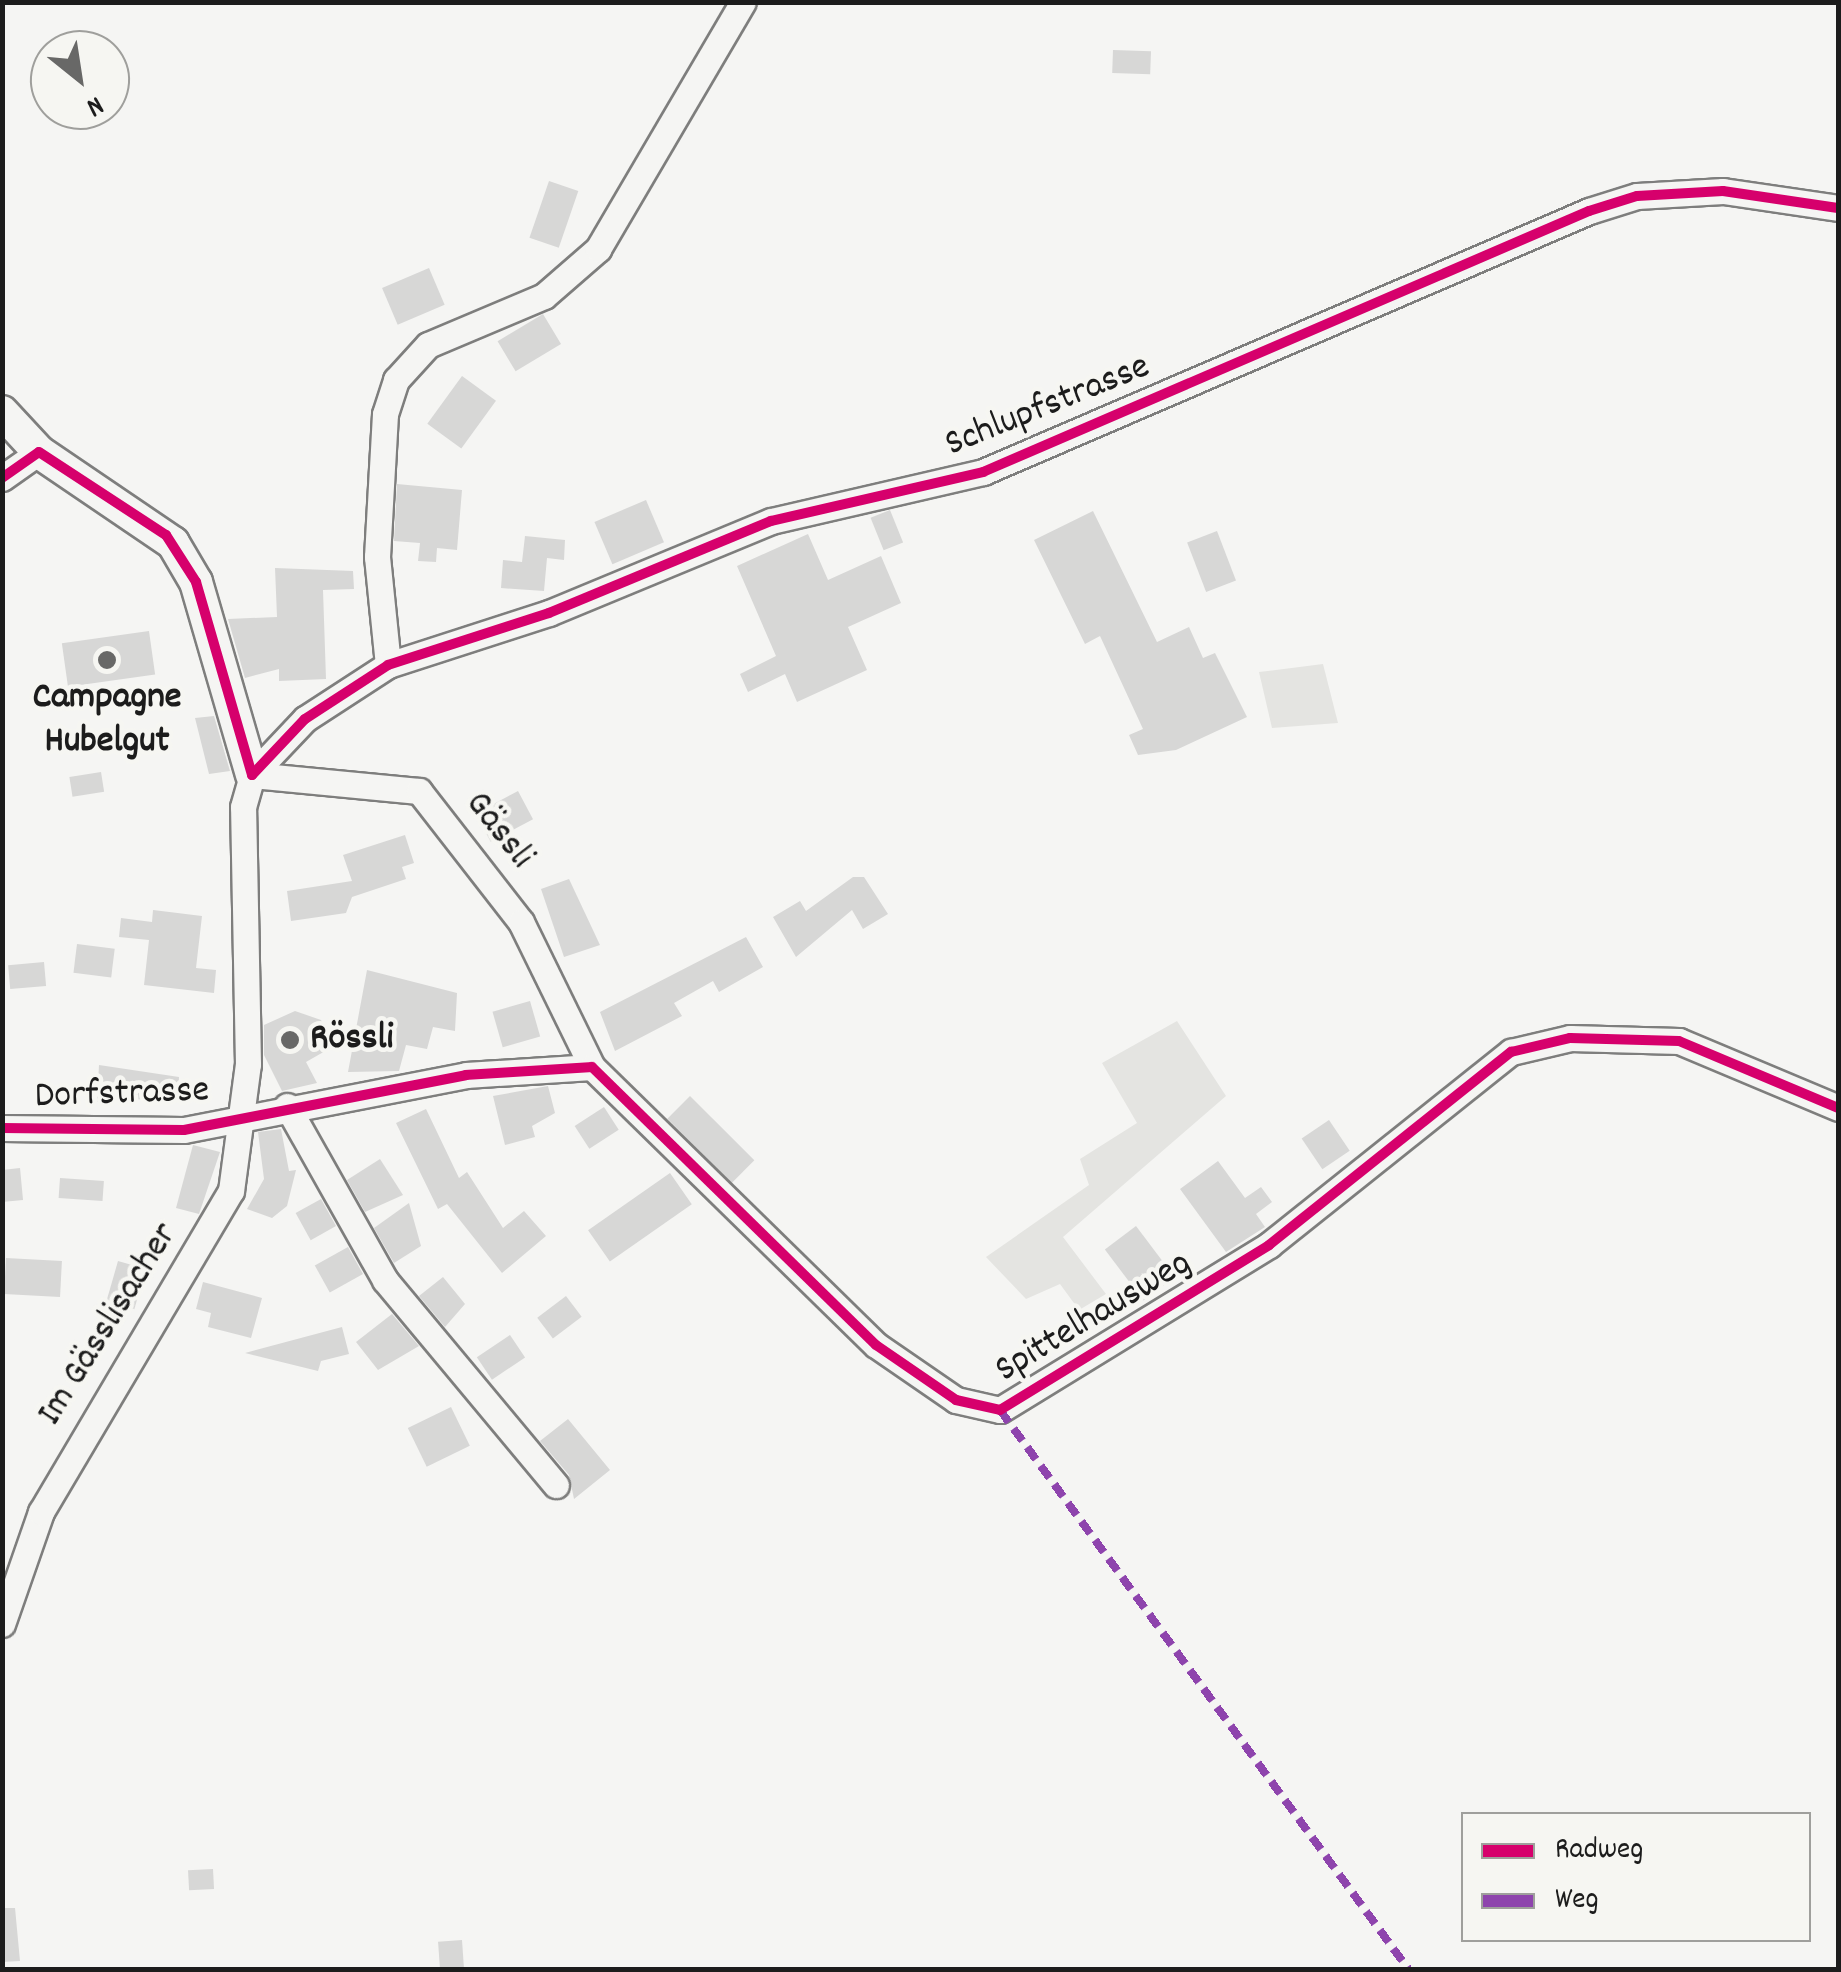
<!DOCTYPE html>
<html>
<head>
<meta charset="utf-8">
<style>
  body { margin:0 }
  #map { position:relative; width:1841px; height:1972px; overflow:hidden; background:#f5f5f3; font-family:Dekko,sans-serif }
  div>[style] { position:absolute }
  .green>* { inset:0; background:#e4e4e1 }
  .building>* { inset:0; background:#d7d7d6; transform-origin:0 0 }
  .roads { filter:drop-shadow(2px 0 #7e7e7d) drop-shadow(-2px 0 #7e7e7d) drop-shadow(0 2px #7e7e7d) drop-shadow(0 -2px #7e7e7d) }
  .street>* { height:25px; margin:-12.5px; padding:0 12.5px; transform-origin:12.5px; border-radius:12.5px; background:#f5f5f3 }
  .secondary>* { height:32px; margin:-16px; padding:0 16px; transform-origin:16px; border-radius:16px; background:#f5f5f3 }
  .quiet>* { height:8px; margin-top:-4px; transform-origin:0; background:repeating-linear-gradient(90deg,#8e44ad 0 15px,transparent 0 23px) }
  .cycleway>* { height:10px; margin:-5px; padding:0 5px; transform-origin:5px; border-radius:5px; background:#d6006c }
  .dots>* { width:28px; height:28px; translate:-50% -50%; box-sizing:border-box; border:5px solid #f6f6f2; border-radius:50% }
  span { translate:-50% -50%; white-space:nowrap; text-align:center; line-height:1.15; -webkit-text-stroke:9px #f6f6f2; paint-order:stroke }
  .street-label { font-size:38px; color:#1c1c1c }
  .poi-label { font-size:38px; color:#1c1c1c; font-weight:700 }
  .left { translate:0 -50%; text-align:left }
  .frame { position:absolute; inset:0; border:5px solid #1c1c1c; pointer-events:none }
  .legend { position:absolute; left:1461px; top:1812px; width:350px; height:130px; box-sizing:border-box; background:#f6f6f2; border:2px solid #9f9f9c; margin:0; padding:12px 18px; list-style:none; font-size:30px; color:#1c1c1c }
  .legend li { display:flex; align-items:center; gap:20px; height:50px }
  .legend b { width:50px; border:2px solid #9f9f9c }
  .north { position:absolute; left:30px; top:30px; width:100px; height:100px; box-sizing:border-box; background:#f6f6f2; border:2px solid #9f9f9c; border-radius:50%; rotate:150deg; font-size:28px; font-weight:700; line-height:40px; text-align:center; color:#1c1c1c }
  .north::after { content:''; display:block; margin:auto; width:35px; height:45px; background:#686867; clip-path:polygon(50% 0,100% 100%,50% 72%,0 100%) }
</style>
</head>
<body>
<div id="map">
  <div class="green">
    <i style="clip-path:polygon(1323px 664px,1338px 723px,1272px 728px,1259px 672px)"></i>
    <i style="clip-path:polygon(1177px 1021px,1226px 1096px,1063px 1237px,1106px 1294px,1079px 1310px,1060px 1284px,1026px 1299px,986px 1257px,1089px 1185px,1080px 1159px,1137px 1123px,1102px 1063px)"></i>
  </div>
  <div class="building">
    <i style="left:1113px;top:50px;width:38px;height:23px;rotate:2deg"></i>
    <i style="left:549px;top:181px;width:31px;height:60px;rotate:19deg"></i>
    <i style="left:429px;top:268px;width:40px;height:51px;rotate:67deg"></i>
    <i style="left:543px;top:314px;width:35px;height:53px;rotate:59deg"></i>
    <i style="left:462px;top:376px;width:42px;height:59px;rotate:36deg"></i>
    <i style="clip-path:polygon(397px 484px,462px 490px,457px 550px,437px 548px,436px 562px,418px 561px,420px 543px,394px 541px)"></i>
    <i style="left:646px;top:500px;width:46px;height:56px;rotate:67deg"></i>
    <i style="left:890px;top:510px;width:35px;height:21px;rotate:68deg"></i>
    <i style="clip-path:polygon(1093px 511px,1157px 642px,1189px 627px,1203px 658px,1215px 653px,1247px 717px,1176px 750px,1138px 755px,1129px 735px,1143px 729px,1100px 636px,1085px 644px,1034px 540px)"></i>
    <i style="left:1217px;top:531px;width:53px;height:32px;rotate:69deg"></i>
    <i style="clip-path:polygon(808px 534px,828px 580px,881px 556px,901px 603px,848px 627px,867px 670px,797px 702px,785px 674px,748px 692px,740px 674px,776px 656px,737px 566px)"></i>
    <i style="clip-path:polygon(525px 536px,565px 540px,564px 560px,547px 558px,544px 591px,501px 588px,503px 560px,522px 562px)"></i>
    <i style="clip-path:polygon(275px 568px,353px 571px,354px 589px,323px 590px,326px 679px,279px 681px,279px 669px,245px 678px,228px 619px,277px 617px)"></i>
    <i style="left:149px;top:631px;width:44px;height:88px;rotate:82deg"></i>
    <i style="clip-path:polygon(214px 716px,230px 771px,209px 774px,195px 718px)"></i>
    <i style="left:101px;top:772px;width:20px;height:32px;rotate:81deg"></i>
    <i style="left:518px;top:791px;width:32px;height:48px;rotate:62deg"></i>
    <i style="clip-path:polygon(405px 835px,414px 863px,402px 867px,406px 879px,352px 897px,346px 913px,291px 921px,287px 891px,352px 881px,343px 855px)"></i>
    <i style="clip-path:polygon(853px 877px,864px 877px,888px 914px,863px 929px,852px 910px,796px 957px,773px 917px,800px 901px,806px 911px)"></i>
    <i style="clip-path:polygon(569px 879px,600px 945px,564px 957px,541px 889px)"></i>
    <i style="clip-path:polygon(153px 910px,202px 916px,196px 968px,216px 970px,214px 993px,144px 985px,149px 940px,119px 937px,121px 918px,152px 922px)"></i>
    <i style="clip-path:polygon(746px 937px,763px 967px,719px 992px,713px 981px,674px 1003px,682px 1016px,615px 1051px,600px 1012px)"></i>
    <i style="left:77px;top:944px;width:38px;height:29px;rotate:7deg"></i>
    <i style="left:44px;top:962px;width:24px;height:36px;rotate:85deg"></i>
    <i style="clip-path:polygon(367px 970px,457px 993px,455px 1031px,433px 1027px,427px 1049px,406px 1045px,399px 1071px,348px 1072px)"></i>
    <i style="left:530px;top:1001px;width:37px;height:39px;rotate:74deg"></i>
    <i style="clip-path:polygon(295px 1011px,321px 1020px,334px 1046px,306px 1062px,317px 1083px,282px 1091px,264px 1055px,264px 1025px)"></i>
    <i style="clip-path:polygon(99px 1065px,179px 1077px,178px 1097px,97px 1102px)"></i>
    <i style="clip-path:polygon(548px 1086px,555px 1113px,532px 1126px,535px 1137px,505px 1145px,493px 1096px)"></i>
    <i style="left:690px;top:1096px;width:91px;height:32px;rotate:45deg"></i>
    <i style="left:604px;top:1107px;width:27px;height:35px;rotate:57deg"></i>
    <i style="clip-path:polygon(426px 1109px,459px 1178px,467px 1172px,503px 1228px,524px 1211px,546px 1236px,502px 1273px,447px 1204px,438px 1209px,396px 1123px)"></i>
    <i style="left:1329px;top:1120px;width:37px;height:33px;rotate:56deg"></i>
    <i style="clip-path:polygon(281px 1129px,289px 1171px,296px 1170px,287px 1206px,272px 1218px,247px 1209px,264px 1179px,258px 1132px)"></i>
    <i style="clip-path:polygon(193px 1145px,220px 1152px,199px 1214px,176px 1208px)"></i>
    <i style="clip-path:polygon(380px 1159px,403px 1195px,365px 1212px,347px 1180px)"></i>
    <i style="clip-path:polygon(1218px 1161px,1245px 1198px,1261px 1187px,1272px 1202px,1256px 1214px,1265px 1227px,1226px 1252px,1180px 1189px)"></i>
    <i style="clip-path:polygon(20px 1168px,23px 1200px,2px 1202px,2px 1170px)"></i>
    <i style="left:670px;top:1173px;width:38px;height:100px;rotate:55deg"></i>
    <i style="left:60px;top:1178px;width:44px;height:20px;rotate:4deg"></i>
    <i style="left:321px;top:1199px;width:31px;height:29px;rotate:61deg"></i>
    <i style="clip-path:polygon(409px 1203px,421px 1246px,394px 1263px,374px 1228px)"></i>
    <i style="left:1136px;top:1226px;width:64px;height:39px;rotate:53deg"></i>
    <i style="left:348px;top:1247px;width:31px;height:38px;rotate:61deg"></i>
    <i style="left:6px;top:1258px;width:56px;height:36px;rotate:3deg"></i>
    <i style="left:118px;top:1261px;width:29px;height:42px;rotate:16deg"></i>
    <i style="clip-path:polygon(443px 1277px,465px 1304px,445px 1327px,419px 1296px)"></i>
    <i style="clip-path:polygon(203px 1282px,262px 1298px,251px 1338px,208px 1327px,211px 1313px,196px 1309px)"></i>
    <i style="left:566px;top:1296px;width:26px;height:36px;rotate:53deg"></i>
    <i style="clip-path:polygon(392px 1314px,419px 1346px,378px 1370px,356px 1342px)"></i>
    <i style="clip-path:polygon(342px 1327px,349px 1354px,321px 1361px,318px 1371px,245px 1353px)"></i>
    <i style="left:510px;top:1335px;width:27px;height:40px;rotate:56deg"></i>
    <i style="left:451px;top:1407px;width:43px;height:48px;rotate:64deg"></i>
    <i style="clip-path:polygon(568px 1419px,610px 1470px,574px 1499px,569px 1475px,540px 1441px)"></i>
    <i style="left:213px;top:1869px;width:20px;height:25px;rotate:87deg"></i>
    <i style="clip-path:polygon(2px 1908px,15px 1908px,20px 1961px,2px 1962px)"></i>
    <i style="left:462px;top:1940px;width:30px;height:24px;rotate:86deg"></i>
  </div>
  <div class="roads">
    <div class="street">
      <i style="left:2px;top:478px;width:45px;rotate:-35.1deg"></i>
      <i style="left:388px;top:665px;width:109px;rotate:-95.8deg"></i>
      <i style="left:377px;top:557px;width:143px;rotate:-86.8deg"></i>
      <i style="left:385px;top:414px;width:36px;rotate:-72deg"></i>
      <i style="left:396px;top:380px;width:47px;rotate:-47.6deg"></i>
      <i style="left:428px;top:345px;width:126px;rotate:-22.9deg"></i>
      <i style="left:544px;top:296px;width:72px;rotate:-41deg"></i>
      <i style="left:598px;top:249px;width:286px;rotate:-59.6deg"></i>
      <i style="left:252px;top:775px;width:168px;rotate:5.5deg"></i>
      <i style="left:419px;top:791px;width:166px;rotate:52.1deg"></i>
      <i style="left:521px;top:922px;width:161px;rotate:63.9deg"></i>
      <i style="left:287px;top:1106px;width:200px;rotate:60.6deg"></i>
      <i style="left:385px;top:1280px;width:267px;rotate:50.2deg"></i>
      <i style="left:2px;top:1128px;width:182px;rotate:0.6deg"></i>
      <i style="left:184px;top:1130px;width:287px;rotate:-11deg"></i>
      <i style="left:466px;top:1075px;width:126px;rotate:-3.6deg"></i>
      <i style="left:592px;top:1067px;width:397px;rotate:44.4deg"></i>
      <i style="left:876px;top:1345px;width:97px;rotate:34.5deg"></i>
      <i style="left:956px;top:1400px;width:45px;rotate:12.8deg"></i>
      <i style="left:1000px;top:1410px;width:316px;rotate:-31.5deg"></i>
      <i style="left:1269px;top:1245px;width:310px;rotate:-38.6deg"></i>
      <i style="left:1511px;top:1052px;width:61px;rotate:-13.3deg"></i>
      <i style="left:1570px;top:1038px;width:109px;rotate:1.6deg"></i>
      <i style="left:1679px;top:1041px;width:173px;rotate:22.8deg"></i>
      <i style="left:2px;top:1624px;width:119px;rotate:-70.8deg"></i>
      <i style="left:41px;top:1512px;width:373px;rotate:-59.4deg"></i>
      <i style="left:231px;top:1191px;width:128px;rotate:-82.4deg"></i>
      <i style="left:248px;top:1064px;width:257px;rotate:-91.1deg"></i>
      <i style="left:243px;top:807px;width:33px;rotate:-74deg"></i>
      <i style="left:252px;top:775px;width:77px;rotate:-46.6deg"></i>
      <i style="left:305px;top:719px;width:99px;rotate:-33deg"></i>
      <i style="left:388px;top:665px;width:169px;rotate:-17.9deg"></i>
      <i style="left:549px;top:613px;width:240px;rotate:-22.5deg"></i>
      <i style="left:771px;top:521px;width:218px;rotate:-13deg"></i>
      <i style="left:983px;top:472px;width:660px;rotate:-23.3deg"></i>
      <i style="left:1589px;top:211px;width:50px;rotate:-17.4deg"></i>
      <i style="left:1637px;top:196px;width:86px;rotate:-3.3deg"></i>
      <i style="left:1723px;top:191px;width:116px;rotate:8.4deg"></i>
    </div>
    <div class="secondary">
      <i style="left:2px;top:412px;width:54px;rotate:47.2deg"></i>
      <i style="left:39px;top:452px;width:162px;rotate:34.2deg"></i>
      <i style="left:173px;top:543px;width:45px;rotate:59.5deg"></i>
      <i style="left:196px;top:582px;width:201px;rotate:73.8deg"></i>
    </div>
  </div>
  <div class="quiet">
    <i style="left:1000px;top:1410px;width:693px;rotate:53.86deg"></i>
  </div>
  <div class="cycleway">
    <i style="left:2px;top:478px;width:45px;rotate:-35.1deg"></i>
    <i style="left:39px;top:452px;width:152px;rotate:33.2deg"></i>
    <i style="left:166px;top:535px;width:56px;rotate:57.4deg"></i>
    <i style="left:196px;top:582px;width:201px;rotate:73.8deg"></i>
    <i style="left:252px;top:775px;width:77px;rotate:-46.6deg"></i>
    <i style="left:305px;top:719px;width:99px;rotate:-33deg"></i>
    <i style="left:388px;top:665px;width:169px;rotate:-17.9deg"></i>
    <i style="left:549px;top:613px;width:240px;rotate:-22.5deg"></i>
    <i style="left:771px;top:521px;width:218px;rotate:-13deg"></i>
    <i style="left:983px;top:472px;width:660px;rotate:-23.3deg"></i>
    <i style="left:1589px;top:211px;width:50px;rotate:-17.4deg"></i>
    <i style="left:1637px;top:196px;width:86px;rotate:-3.3deg"></i>
    <i style="left:1723px;top:191px;width:116px;rotate:8.4deg"></i>
    <i style="left:2px;top:1128px;width:182px;rotate:0.6deg"></i>
    <i style="left:184px;top:1130px;width:287px;rotate:-11deg"></i>
    <i style="left:466px;top:1075px;width:126px;rotate:-3.6deg"></i>
    <i style="left:592px;top:1067px;width:397px;rotate:44.4deg"></i>
    <i style="left:876px;top:1345px;width:97px;rotate:34.5deg"></i>
    <i style="left:956px;top:1400px;width:45px;rotate:12.8deg"></i>
    <i style="left:1000px;top:1410px;width:316px;rotate:-31.5deg"></i>
    <i style="left:1269px;top:1245px;width:310px;rotate:-38.6deg"></i>
    <i style="left:1511px;top:1052px;width:61px;rotate:-13.3deg"></i>
    <i style="left:1570px;top:1038px;width:109px;rotate:1.6deg"></i>
    <i style="left:1679px;top:1041px;width:173px;rotate:22.8deg"></i>
  </div>
  <div class="dots">
    <i style="left:107px;top:660px;background:#686867"></i>
    <i style="left:290px;top:1040px;background:#686867"></i>
  </div>
  <div class="street-label">
    <span style="left:1048px;top:407px;rotate:-22deg">Schlupfstrasse</span>
    <span style="left:498px;top:831px;rotate:52deg">Gässli</span>
    <span style="left:122px;top:1095px;rotate:-2deg">Dorfstrasse</span>
    <span style="left:1094px;top:1318px;rotate:-31deg">Spittelhausweg</span>
    <span style="left:109px;top:1325px;rotate:-58deg">Im Gässlisacher</span>
  </div>
  <div class="poi-label">
    <span style="left:107px;top:721px">Campagne<br>Hubelgut</span>
    <span class="left" style="left:310px;top:1040px">Rössli</span>
  </div>
  <div class="frame"></div>
  <ul class="legend">
  <li><b style="height:12px;background:#d6006c"></b>Radweg</li>
  <li><b style="height:12px;background:#8e44ad"></b>Weg</li>
  </ul>
  <div class="north">N</div>
</div>
</body>
</html>
